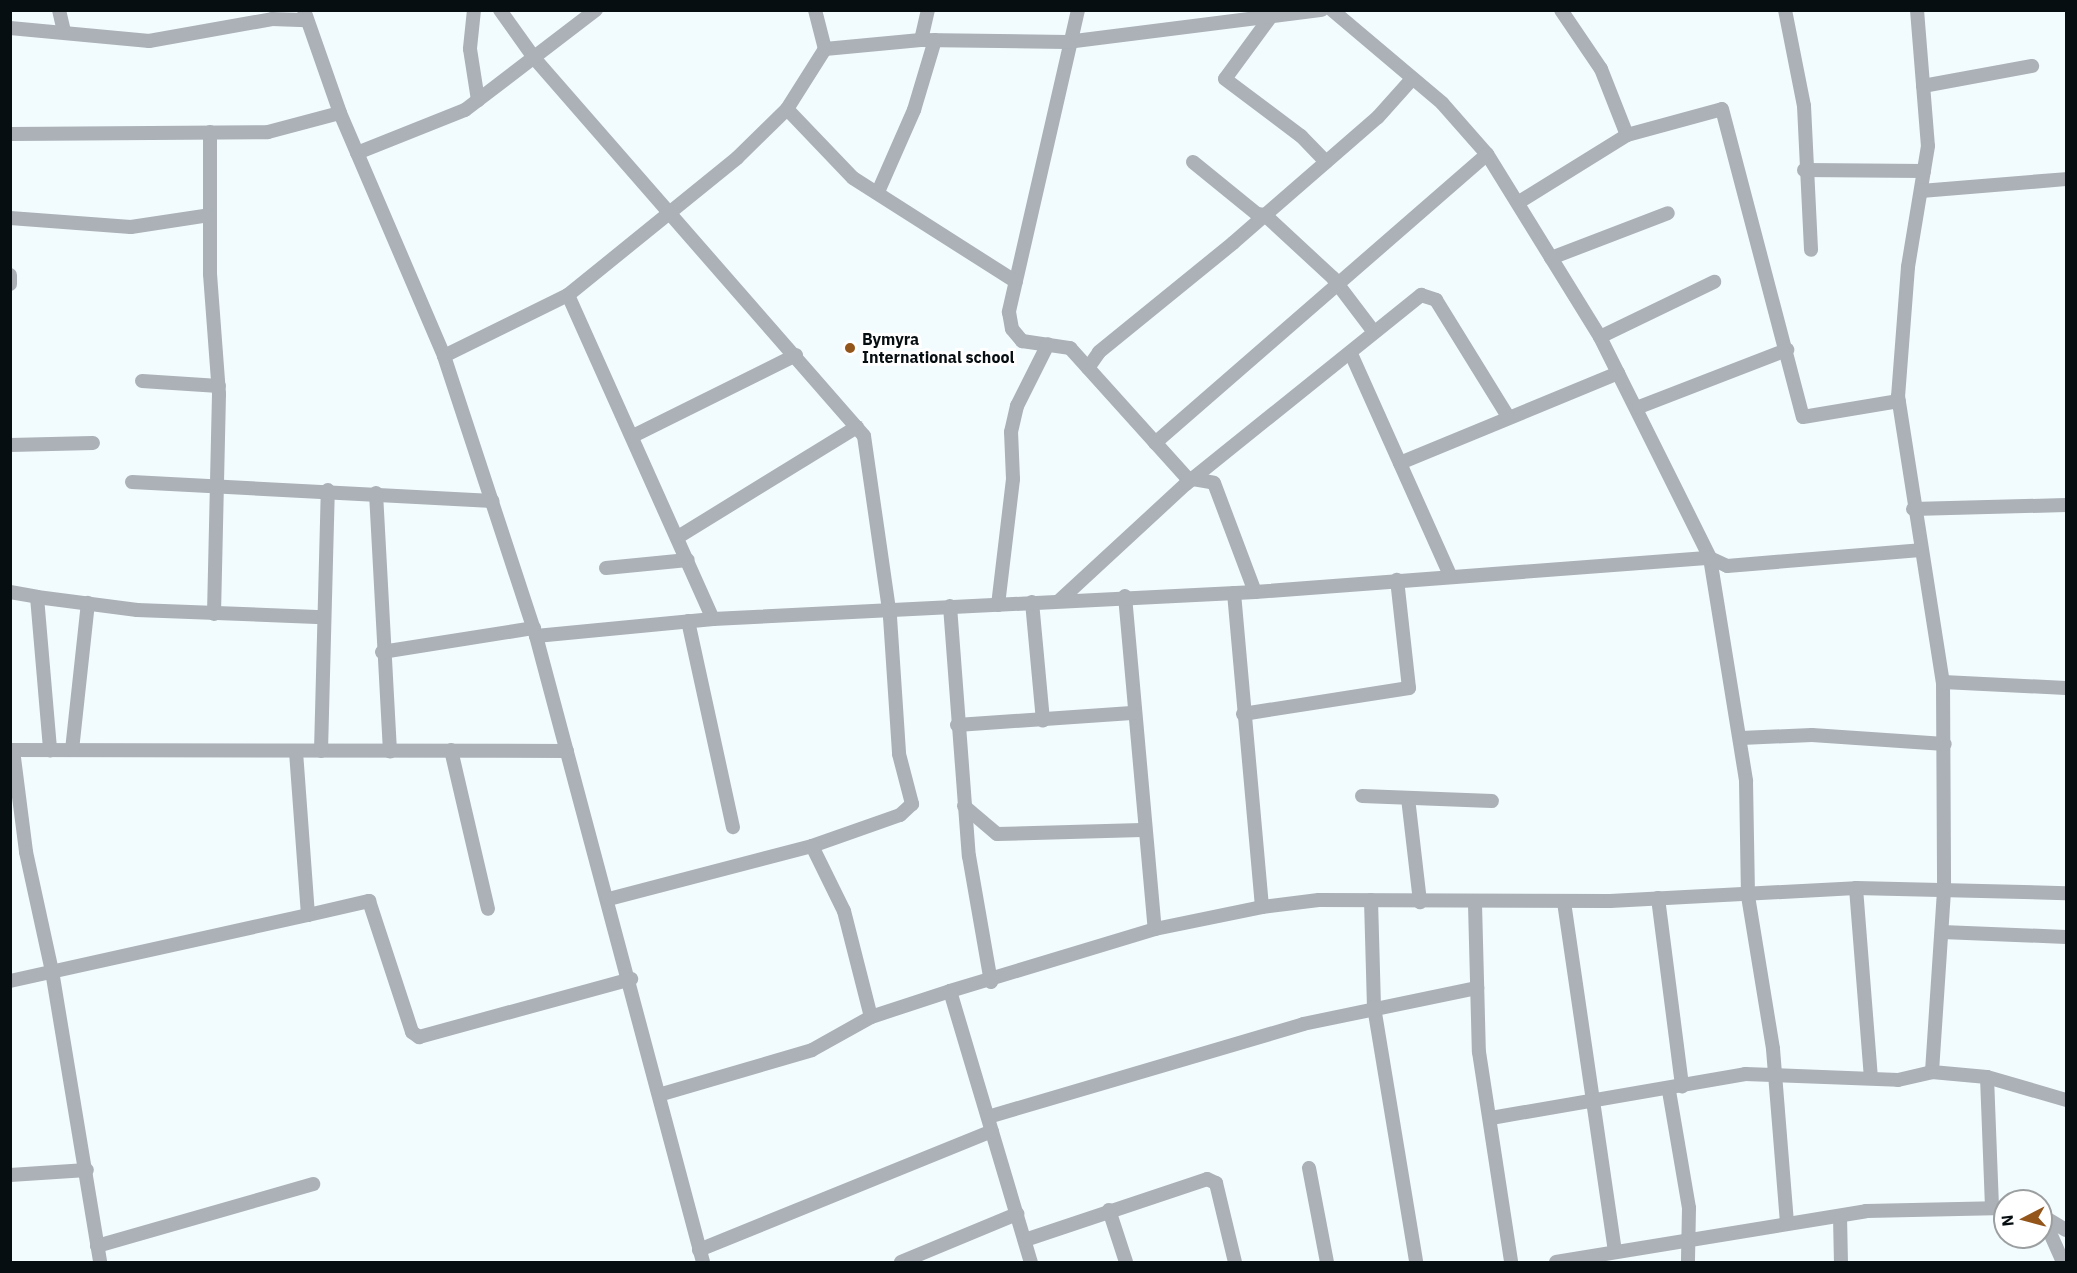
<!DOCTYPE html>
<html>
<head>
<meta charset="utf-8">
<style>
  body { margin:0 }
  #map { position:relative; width:2077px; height:1273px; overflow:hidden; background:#f2fbfe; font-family:"IBM Plex Sans",sans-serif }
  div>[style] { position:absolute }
  .minor>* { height:14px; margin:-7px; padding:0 7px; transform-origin:7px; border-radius:7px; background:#abb1b7 }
  .dots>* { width:16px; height:16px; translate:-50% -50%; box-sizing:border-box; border:3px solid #fff; border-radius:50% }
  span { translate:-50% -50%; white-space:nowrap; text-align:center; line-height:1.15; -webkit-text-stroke:6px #fff; paint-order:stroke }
  .poi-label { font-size:16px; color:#070e11; font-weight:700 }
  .left { translate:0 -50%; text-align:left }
  .frame { position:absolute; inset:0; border:12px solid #070e11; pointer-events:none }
  .north { position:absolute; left:1993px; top:1189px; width:60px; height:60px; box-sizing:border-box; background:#fff; border:2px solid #9c9fa0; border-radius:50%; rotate:264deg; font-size:16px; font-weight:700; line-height:24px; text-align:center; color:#070e11 }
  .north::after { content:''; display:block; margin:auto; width:21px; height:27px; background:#93551a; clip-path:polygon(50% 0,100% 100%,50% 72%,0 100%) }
</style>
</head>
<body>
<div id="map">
  <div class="minor">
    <i style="left:59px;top:10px;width:23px;rotate:77deg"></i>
    <i style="left:304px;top:10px;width:109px;rotate:70.7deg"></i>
    <i style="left:340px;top:113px;width:264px;rotate:66.8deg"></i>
    <i style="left:444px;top:356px;width:295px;rotate:71.8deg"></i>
    <i style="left:536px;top:636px;width:648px;rotate:75.06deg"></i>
    <i style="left:474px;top:10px;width:39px;rotate:96deg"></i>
    <i style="left:470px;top:49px;width:52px;rotate:81.1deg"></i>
    <i style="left:500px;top:10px;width:60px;rotate:54.5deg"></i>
    <i style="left:535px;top:59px;width:500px;rotate:48.89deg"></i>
    <i style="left:864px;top:436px;width:183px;rotate:81.8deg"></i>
    <i style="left:890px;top:617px;width:137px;rotate:86.2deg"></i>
    <i style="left:899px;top:754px;width:52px;rotate:75.4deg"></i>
    <i style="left:912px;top:804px;width:16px;rotate:137deg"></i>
    <i style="left:900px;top:815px;width:93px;rotate:160.6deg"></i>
    <i style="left:812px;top:846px;width:210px;rotate:165.4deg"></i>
    <i style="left:1078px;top:10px;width:310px;rotate:102.9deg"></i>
    <i style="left:1009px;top:312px;width:17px;rotate:80deg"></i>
    <i style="left:1012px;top:329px;width:16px;rotate:50deg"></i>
    <i style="left:1022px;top:341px;width:49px;rotate:8.3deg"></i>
    <i style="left:1070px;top:348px;width:175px;rotate:48deg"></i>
    <i style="left:1187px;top:478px;width:27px;rotate:10deg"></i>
    <i style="left:1214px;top:483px;width:116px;rotate:69.4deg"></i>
    <i style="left:1332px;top:10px;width:144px;rotate:40.2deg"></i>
    <i style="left:1442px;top:103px;width:68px;rotate:48.6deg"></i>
    <i style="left:1487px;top:154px;width:215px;rotate:58.3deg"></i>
    <i style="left:1600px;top:337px;width:247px;rotate:63.5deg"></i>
    <i style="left:1710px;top:558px;width:226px;rotate:80.8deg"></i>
    <i style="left:1746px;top:781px;width:115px;rotate:89deg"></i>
    <i style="left:1748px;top:896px;width:155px;rotate:80.7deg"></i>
    <i style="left:1773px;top:1049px;width:175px;rotate:85.4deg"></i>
    <i style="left:1561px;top:10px;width:71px;rotate:55.9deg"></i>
    <i style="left:1601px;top:69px;width:71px;rotate:68.5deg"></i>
    <i style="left:1785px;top:10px;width:98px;rotate:78.8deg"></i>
    <i style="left:1804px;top:106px;width:144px;rotate:87.2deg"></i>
    <i style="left:1917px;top:10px;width:136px;rotate:85.4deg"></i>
    <i style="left:1928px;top:146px;width:123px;rotate:99.4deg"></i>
    <i style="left:1908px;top:267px;width:129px;rotate:94.4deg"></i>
    <i style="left:1898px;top:396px;width:290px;rotate:81.1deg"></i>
    <i style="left:1943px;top:682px;width:209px;rotate:89.7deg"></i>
    <i style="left:1944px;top:891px;width:181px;rotate:93.8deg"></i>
    <i style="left:1269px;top:19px;width:74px;rotate:126.3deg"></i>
    <i style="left:1225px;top:79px;width:95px;rotate:36.9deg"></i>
    <i style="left:1301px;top:136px;width:36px;rotate:46deg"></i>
    <i style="left:10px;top:28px;width:140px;rotate:5.3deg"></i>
    <i style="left:149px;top:41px;width:125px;rotate:-10.1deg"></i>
    <i style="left:272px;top:19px;width:35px;rotate:2deg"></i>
    <i style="left:921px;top:40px;width:146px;rotate:0.8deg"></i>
    <i style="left:1067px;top:42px;width:257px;rotate:-7.2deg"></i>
    <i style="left:825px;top:49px;width:96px;rotate:-5.4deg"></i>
    <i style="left:921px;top:40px;width:31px;rotate:-77deg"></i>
    <i style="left:1923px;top:86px;width:111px;rotate:-10.4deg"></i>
    <i style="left:787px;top:109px;width:95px;rotate:46.3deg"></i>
    <i style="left:853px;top:178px;width:193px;rotate:32.5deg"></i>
    <i style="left:210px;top:132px;width:142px;rotate:90deg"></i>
    <i style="left:210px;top:274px;width:120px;rotate:85.7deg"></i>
    <i style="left:219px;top:394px;width:220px;rotate:91.3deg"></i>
    <i style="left:10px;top:134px;width:258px;rotate:-0.4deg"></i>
    <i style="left:268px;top:132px;width:74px;rotate:-14.8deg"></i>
    <i style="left:357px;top:153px;width:116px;rotate:-21.7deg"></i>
    <i style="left:465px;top:110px;width:165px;rotate:-37.4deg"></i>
    <i style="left:1193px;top:162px;width:82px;rotate:39.1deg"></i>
    <i style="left:1257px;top:214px;width:8px;rotate:7deg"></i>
    <i style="left:1265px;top:215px;width:93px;rotate:42.8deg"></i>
    <i style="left:1333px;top:278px;width:68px;rotate:52.8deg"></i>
    <i style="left:1804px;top:170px;width:120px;rotate:0.5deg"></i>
    <i style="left:1921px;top:191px;width:145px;rotate:-4.7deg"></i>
    <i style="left:878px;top:192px;width:90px;rotate:-66.3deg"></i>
    <i style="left:914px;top:110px;width:73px;rotate:-73.3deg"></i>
    <i style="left:1519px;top:202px;width:127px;rotate:-31.8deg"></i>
    <i style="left:1627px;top:135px;width:98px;rotate:-15.3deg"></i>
    <i style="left:1722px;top:109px;width:318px;rotate:75.3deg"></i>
    <i style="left:1803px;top:417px;width:97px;rotate:-9.5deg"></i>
    <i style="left:10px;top:218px;width:121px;rotate:4.3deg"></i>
    <i style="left:131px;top:227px;width:79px;rotate:-8.7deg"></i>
    <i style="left:1551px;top:258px;width:125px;rotate:-21deg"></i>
    <i style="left:10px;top:275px;width:9px;rotate:90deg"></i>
    <i style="left:568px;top:295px;width:355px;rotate:65.9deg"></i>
    <i style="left:1600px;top:337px;width:127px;rotate:-25.8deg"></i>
    <i style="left:444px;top:356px;width:138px;rotate:-26.2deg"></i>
    <i style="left:568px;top:295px;width:218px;rotate:-39deg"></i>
    <i style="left:737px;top:158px;width:70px;rotate:-44.4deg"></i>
    <i style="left:787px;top:109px;width:71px;rotate:-57.7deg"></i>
    <i style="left:825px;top:49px;width:40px;rotate:-104.4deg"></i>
    <i style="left:1352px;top:356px;width:242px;rotate:65.9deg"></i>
    <i style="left:1088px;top:368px;width:19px;rotate:-55deg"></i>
    <i style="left:1099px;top:352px;width:173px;rotate:-39.1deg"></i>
    <i style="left:1233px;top:243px;width:192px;rotate:-41deg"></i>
    <i style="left:1378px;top:117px;width:51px;rotate:-48.2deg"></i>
    <i style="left:142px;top:381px;width:77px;rotate:3.7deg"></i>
    <i style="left:1639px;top:407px;width:159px;rotate:-21.1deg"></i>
    <i style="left:633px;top:436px;width:182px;rotate:-26.4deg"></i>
    <i style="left:1155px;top:443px;width:440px;rotate:-41deg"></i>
    <i style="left:10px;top:445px;width:83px;rotate:-1.4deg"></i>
    <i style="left:1400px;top:463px;width:236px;rotate:-22.4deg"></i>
    <i style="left:132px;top:482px;width:361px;rotate:3deg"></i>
    <i style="left:376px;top:493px;width:259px;rotate:86.9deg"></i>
    <i style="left:1913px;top:509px;width:153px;rotate:-1.5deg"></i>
    <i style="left:678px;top:537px;width:210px;rotate:-31.6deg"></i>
    <i style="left:606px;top:568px;width:82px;rotate:-5.6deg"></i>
    <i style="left:10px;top:592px;width:27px;rotate:10deg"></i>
    <i style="left:37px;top:597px;width:154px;rotate:85.1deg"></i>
    <i style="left:1234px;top:593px;width:315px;rotate:84.9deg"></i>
    <i style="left:1125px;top:596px;width:334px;rotate:84.9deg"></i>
    <i style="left:37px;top:597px;width:101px;rotate:7.4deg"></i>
    <i style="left:137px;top:610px;width:186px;rotate:2.2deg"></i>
    <i style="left:1059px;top:601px;width:173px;rotate:-42.7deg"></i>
    <i style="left:1186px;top:484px;width:302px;rotate:-38.8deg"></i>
    <i style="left:1421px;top:295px;width:16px;rotate:18deg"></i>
    <i style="left:1436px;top:300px;width:135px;rotate:58.3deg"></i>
    <i style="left:1032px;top:602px;width:119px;rotate:84.7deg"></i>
    <i style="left:998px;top:605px;width:127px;rotate:-83.2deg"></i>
    <i style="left:1013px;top:479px;width:47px;rotate:-92.4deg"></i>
    <i style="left:1011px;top:432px;width:27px;rotate:-77deg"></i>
    <i style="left:1017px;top:406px;width:69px;rotate:-63.4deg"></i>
    <i style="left:950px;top:606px;width:251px;rotate:85.7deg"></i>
    <i style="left:969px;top:856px;width:128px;rotate:80.1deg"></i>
    <i style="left:688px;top:621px;width:211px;rotate:77.7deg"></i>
    <i style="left:536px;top:636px;width:178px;rotate:-5.5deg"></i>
    <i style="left:713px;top:619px;width:543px;rotate:-2.85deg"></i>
    <i style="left:1255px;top:592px;width:456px;rotate:-4.3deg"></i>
    <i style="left:1710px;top:558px;width:19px;rotate:25deg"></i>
    <i style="left:1727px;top:566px;width:194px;rotate:-4.7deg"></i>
    <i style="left:382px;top:652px;width:154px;rotate:-9deg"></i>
    <i style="left:1943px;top:682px;width:123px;rotate:2.8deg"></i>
    <i style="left:1243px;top:714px;width:168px;rotate:-8.9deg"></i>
    <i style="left:1409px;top:688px;width:109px;rotate:-96.3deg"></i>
    <i style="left:957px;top:725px;width:175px;rotate:-3.9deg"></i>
    <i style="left:1741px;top:738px;width:71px;rotate:-2.4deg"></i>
    <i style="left:1812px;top:735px;width:133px;rotate:3.9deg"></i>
    <i style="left:10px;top:750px;width:557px;rotate:0.1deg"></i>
    <i style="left:13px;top:750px;width:103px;rotate:82.7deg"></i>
    <i style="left:26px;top:852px;width:122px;rotate:77.7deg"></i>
    <i style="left:52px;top:971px;width:295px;rotate:80.6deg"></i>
    <i style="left:72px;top:750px;width:148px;rotate:-83.8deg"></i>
    <i style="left:451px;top:750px;width:163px;rotate:76.9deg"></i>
    <i style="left:321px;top:751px;width:261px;rotate:-88.5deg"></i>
    <i style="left:1362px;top:796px;width:130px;rotate:2.2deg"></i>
    <i style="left:1408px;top:798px;width:105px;rotate:83.4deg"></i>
    <i style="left:964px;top:806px;width:43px;rotate:40.3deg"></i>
    <i style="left:997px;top:834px;width:145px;rotate:-1.6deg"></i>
    <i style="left:812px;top:846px;width:72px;rotate:63.8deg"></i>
    <i style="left:844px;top:911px;width:109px;rotate:75.7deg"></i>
    <i style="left:1856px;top:888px;width:190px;rotate:85.5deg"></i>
    <i style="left:1658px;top:898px;width:190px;rotate:82.7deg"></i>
    <i style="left:1371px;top:900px;width:107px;rotate:88.4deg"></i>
    <i style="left:1374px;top:1007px;width:258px;rotate:80.6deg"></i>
    <i style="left:1564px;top:902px;width:353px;rotate:81.7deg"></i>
    <i style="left:1475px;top:904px;width:148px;rotate:88.5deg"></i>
    <i style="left:1479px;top:1052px;width:212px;rotate:81.3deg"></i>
    <i style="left:308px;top:915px;width:63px;rotate:-12.9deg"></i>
    <i style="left:369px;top:901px;width:138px;rotate:71.8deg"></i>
    <i style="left:412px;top:1032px;width:9px;rotate:36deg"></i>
    <i style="left:419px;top:1037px;width:220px;rotate:-15.3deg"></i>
    <i style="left:1942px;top:932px;width:124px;rotate:2.3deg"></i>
    <i style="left:10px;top:981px;width:305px;rotate:-12.5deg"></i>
    <i style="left:308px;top:915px;width:163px;rotate:-94.2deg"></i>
    <i style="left:950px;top:991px;width:283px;rotate:73.4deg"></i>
    <i style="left:1987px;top:1077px;width:129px;rotate:87.8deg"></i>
    <i style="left:1669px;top:1091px;width:119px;rotate:80.3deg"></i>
    <i style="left:1689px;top:1208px;width:54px;rotate:91.1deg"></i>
    <i style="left:662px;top:1094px;width:156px;rotate:-16.3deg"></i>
    <i style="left:812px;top:1050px;width:68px;rotate:-29.2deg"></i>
    <i style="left:871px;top:1017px;width:83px;rotate:-18.2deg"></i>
    <i style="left:950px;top:991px;width:214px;rotate:-16.8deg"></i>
    <i style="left:1155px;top:929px;width:109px;rotate:-11.6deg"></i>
    <i style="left:1262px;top:907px;width:57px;rotate:-7deg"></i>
    <i style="left:1319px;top:900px;width:291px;rotate:0.2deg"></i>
    <i style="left:1610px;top:901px;width:246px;rotate:-3deg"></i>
    <i style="left:1856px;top:888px;width:210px;rotate:1.4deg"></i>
    <i style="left:988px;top:1117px;width:328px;rotate:-16.4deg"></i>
    <i style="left:1303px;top:1024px;width:178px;rotate:-11.7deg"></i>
    <i style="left:1491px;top:1118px;width:258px;rotate:-9.8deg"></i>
    <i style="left:1745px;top:1074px;width:153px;rotate:2.2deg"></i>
    <i style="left:1898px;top:1080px;width:35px;rotate:-13deg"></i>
    <i style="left:1932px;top:1072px;width:55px;rotate:5.2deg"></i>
    <i style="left:1987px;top:1077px;width:82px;rotate:16.2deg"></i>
    <i style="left:1309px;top:1168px;width:96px;rotate:79.2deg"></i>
    <i style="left:10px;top:1175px;width:77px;rotate:-3.7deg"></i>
    <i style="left:1109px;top:1210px;width:55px;rotate:71.9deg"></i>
    <i style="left:2041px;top:1215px;width:29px;rotate:31deg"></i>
    <i style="left:2042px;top:1215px;width:51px;rotate:65.9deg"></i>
    <i style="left:1840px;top:1216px;width:46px;rotate:88.8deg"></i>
    <i style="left:1025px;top:1240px;width:192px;rotate:-18.5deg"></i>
    <i style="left:1207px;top:1179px;width:10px;rotate:24deg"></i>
    <i style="left:1216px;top:1183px;width:81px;rotate:76.5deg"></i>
    <i style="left:97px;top:1246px;width:225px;rotate:-16deg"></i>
    <i style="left:699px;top:1250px;width:316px;rotate:-22.1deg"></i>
    <i style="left:901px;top:1262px;width:126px;rotate:-22.5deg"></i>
    <i style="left:1556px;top:1262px;width:314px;rotate:-9.3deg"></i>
    <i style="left:1866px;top:1211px;width:139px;rotate:-1.2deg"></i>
  </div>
  <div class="dots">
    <i style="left:850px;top:348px;background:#93551a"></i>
  </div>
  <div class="poi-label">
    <span class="left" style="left:862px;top:348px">Bymyra<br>International school</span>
  </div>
  <div class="frame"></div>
  <div class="north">N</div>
</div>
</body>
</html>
